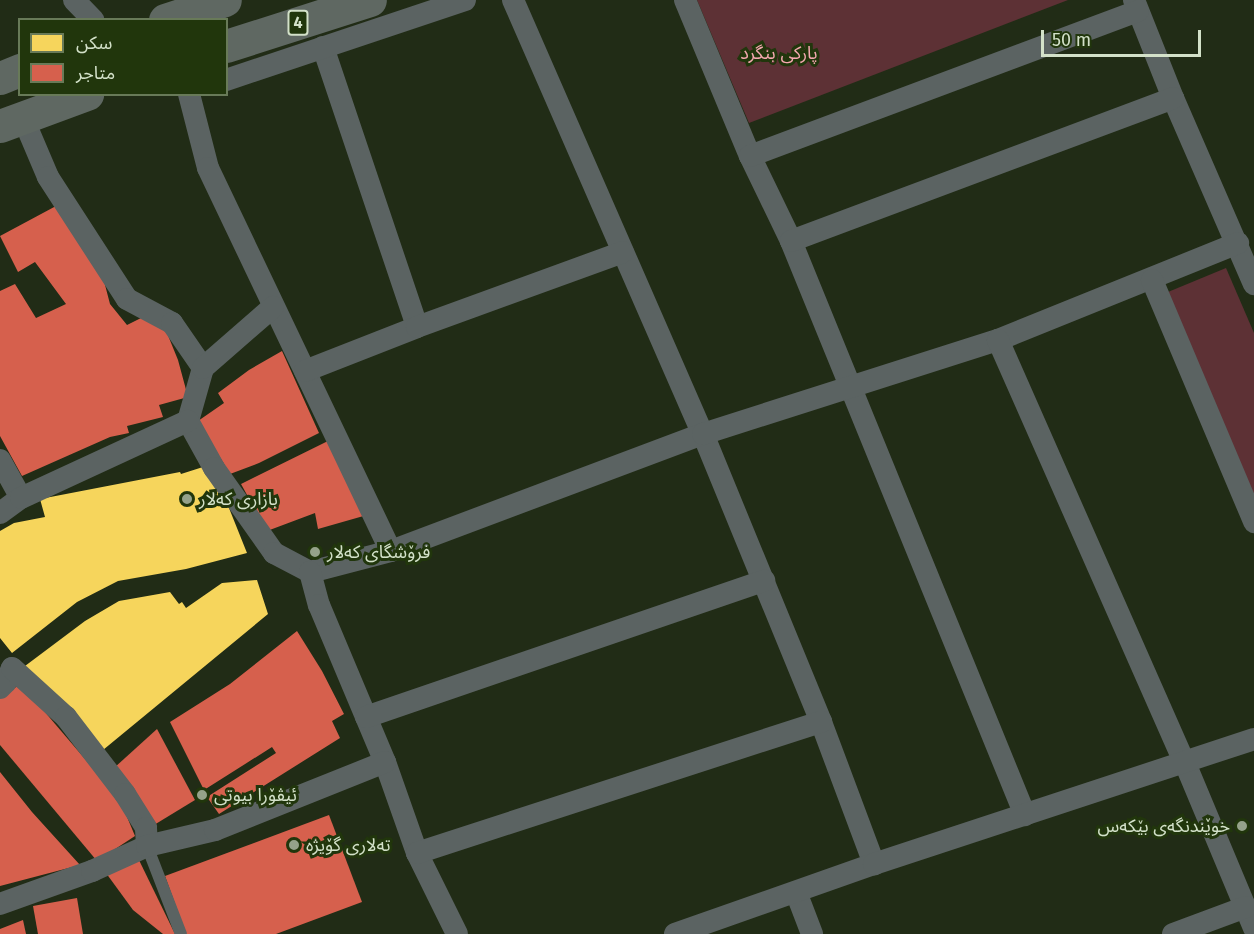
<!DOCTYPE html>
<html>
<head>
<meta charset="utf-8">
<style>
  body { margin:0 }
  #map { position:relative; width:1254px; height:934px; overflow:hidden; background:#212c16; font-family:"Fira Sans","Noto Sans Arabic",sans-serif }
  div>[style] { position:absolute }
  .green>* { inset:0; background:#5d3135 }
  .homes>* { inset:0; background:#f6d55c }
  .shops>* { inset:0; background:#d6604d }
  .lane>* { height:12px; margin:-6px; padding:0 6px; transform-origin:6px; border-radius:6px; background:#5b6362 }
  .street>* { height:22px; margin:-11px; padding:0 11px; transform-origin:11px; border-radius:11px; background:#5b6362 }
  .highway>* { height:33px; margin:-16.5px; padding:0 16.5px; transform-origin:16.5px; border-radius:16.5px; background:#5f6862 }
  .dots>* { width:16px; height:16px; translate:-50% -50%; box-sizing:border-box; border:3px solid #21360c; border-radius:50% }
  span { translate:-50% -50%; white-space:nowrap; text-align:center; line-height:1.15; -webkit-text-stroke:6px #21360c; paint-order:stroke }
  .shield-label span { padding:2px 4px; background:#21360c; border:2px solid; border-radius:4px; -webkit-text-stroke-width:0 }
  .shield-label { font-size:16px; color:#d3e1c9; font-weight:700 }
  .park-label { font-size:18px; color:#f5a8b0 }
  .poi-label { font-size:18px; color:#d3e1c9 }
  .left { translate:0 -50%; text-align:left }
  .right { translate:-100% -50%; text-align:right }
  .legend { position:absolute; left:18px; top:18px; width:210px; height:78px; box-sizing:border-box; background:#21360c; border:2px solid #687a58; margin:0; padding:8px 10px; list-style:none; font-size:18px; color:#d3e1c9 }
  .legend li { display:flex; align-items:center; gap:12px; height:30px }
  .legend b { width:30px; border:2px solid #687a58 }
  .scale { position:absolute; left:1041px; top:30px; width:160px; height:27px; box-sizing:border-box; border:3px solid #d3e1c9; border-top:0; padding-left:8px; font-size:18px; line-height:21px; white-space:nowrap; color:#d3e1c9; -webkit-text-stroke:4px #21360c; paint-order:stroke }
</style>
</head>
<body>
<div id="map">
  <div class="green">
    <i style="clip-path:polygon(697px 0,1068px 0,749px 123px)"></i>
    <i style="clip-path:polygon(1226px 268px,1254px 333px,1254px 495px,1168px 292px)"></i>
  </div>
  <div class="homes">
    <i style="clip-path:polygon(203px 467px,229px 508px,247px 553px,186px 569px,118px 581px,77px 602px,12px 653px,0 638px,0 531px,14px 523px,45px 517px,40px 499px,180px 472px,181px 474px)"></i>
    <i style="clip-path:polygon(257px 580px,268px 614px,103px 750px,25px 666px,85px 621px,119px 601px,170px 592px,179px 604px,182px 602px,186px 608px,222px 583px)"></i>
  </div>
  <div class="shops">
    <i style="clip-path:polygon(56px 206px,104px 281px,110px 304px,127px 325px,141px 318px,165px 328px,178px 360px,188px 397px,159px 405px,163px 417px,127px 426px,129px 433px,110px 437px,22px 476px,0 436px,0 291px,15px 284px,36px 318px,66px 304px,35px 262px,18px 272px,0 236px)"></i>
    <i style="clip-path:polygon(282px 351px,319px 433px,259px 463px,230px 474px,198px 421px,224px 403px,218px 393px,249px 370px)"></i>
    <i style="clip-path:polygon(330px 440px,367px 515px,318px 529px,315px 513px,267px 531px,241px 484px)"></i>
    <i style="clip-path:polygon(297px 631px,322px 671px,344px 714px,332px 721px,340px 738px,219px 814px,207px 797px,276px 753px,272px 747px,204px 790px,170px 722px,230px 684px)"></i>
    <i style="clip-path:polygon(21px 684px,120px 800px,135px 836px,97px 861px,0 745px,0 697px)"></i>
    <i style="clip-path:polygon(157px 729px,195px 800px,154px 825px,114px 768px)"></i>
    <i style="clip-path:polygon(0 772px,32px 812px,80px 865px,0 886px)"></i>
    <i style="clip-path:polygon(329px 815px,362px 902px,276px 934px,186px 934px,165px 876px)"></i>
    <i style="clip-path:polygon(137px 856px,175px 934px,163px 934px,133px 910px,106px 873px)"></i>
    <i style="clip-path:polygon(77px 898px,83px 934px,38px 934px,33px 906px)"></i>
    <i style="clip-path:polygon(23px 920px,26px 934px,0 934px,0 929px)"></i>
  </div>
  <div class="lane">
    <i style="left:147px;top:846px;width:94px;rotate:68.9deg"></i>
  </div>
  <div class="street">
    <i style="left:74px;top:0;width:28px;rotate:46deg"></i>
    <i style="left:513px;top:0;width:474px;rotate:66.4deg"></i>
    <i style="left:703px;top:434px;width:311px;rotate:67.7deg"></i>
    <i style="left:821px;top:722px;width:152px;rotate:69.5deg"></i>
    <i style="left:685px;top:0;width:169px;rotate:67.4deg"></i>
    <i style="left:750px;top:156px;width:94px;rotate:64.2deg"></i>
    <i style="left:791px;top:241px;width:620px;rotate:67.82deg"></i>
    <i style="left:1134px;top:0;width:105px;rotate:68.3deg"></i>
    <i style="left:1173px;top:98px;width:203px;rotate:66.5deg"></i>
    <i style="left:323px;top:47px;width:295px;rotate:71.4deg"></i>
    <i style="left:226px;top:80px;width:252px;rotate:-18.5deg"></i>
    <i style="left:189px;top:94px;width:76px;rotate:75.6deg"></i>
    <i style="left:208px;top:168px;width:424px;rotate:64.5deg"></i>
    <i style="left:23px;top:118px;width:64px;rotate:67deg"></i>
    <i style="left:48px;top:177px;width:145px;rotate:57.1deg"></i>
    <i style="left:127px;top:299px;width:51px;rotate:28.1deg"></i>
    <i style="left:172px;top:323px;width:55px;rotate:55.4deg"></i>
    <i style="left:203px;top:368px;width:55px;rotate:105.8deg"></i>
    <i style="left:188px;top:421px;width:54px;rotate:61deg"></i>
    <i style="left:214px;top:468px;width:104px;rotate:54.8deg"></i>
    <i style="left:274px;top:553px;width:41px;rotate:27.8deg"></i>
    <i style="left:310px;top:572px;width:84px;rotate:-14.5deg"></i>
    <i style="left:391px;top:551px;width:333px;rotate:-20.6deg"></i>
    <i style="left:703px;top:434px;width:310px;rotate:-17.7deg"></i>
    <i style="left:998px;top:340px;width:259px;rotate:-22deg"></i>
    <i style="left:750px;top:156px;width:414px;rotate:-20.5deg"></i>
    <i style="left:791px;top:241px;width:408px;rotate:-20.5deg"></i>
    <i style="left:1152px;top:280px;width:263px;rotate:67.1deg"></i>
    <i style="left:998px;top:340px;width:462px;rotate:66.2deg"></i>
    <i style="left:1185px;top:763px;width:179px;rotate:67.3deg"></i>
    <i style="left:203px;top:368px;width:93px;rotate:-41.1deg"></i>
    <i style="left:305px;top:371px;width:120px;rotate:-21.4deg"></i>
    <i style="left:417px;top:327px;width:219px;rotate:-20deg"></i>
    <i style="left:0;top:460px;width:43px;rotate:61.1deg"></i>
    <i style="left:0;top:513px;width:26px;rotate:-36deg"></i>
    <i style="left:21px;top:498px;width:184px;rotate:-24.8deg"></i>
    <i style="left:310px;top:572px;width:34px;rotate:75deg"></i>
    <i style="left:319px;top:605px;width:170px;rotate:67.2deg"></i>
    <i style="left:385px;top:762px;width:96px;rotate:70.6deg"></i>
    <i style="left:417px;top:853px;width:90px;rotate:63.7deg"></i>
    <i style="left:0;top:688px;width:8px;rotate:-45deg"></i>
    <i style="left:6px;top:682px;width:15px;rotate:-67deg"></i>
    <i style="left:12px;top:668px;width:73px;rotate:42.2deg"></i>
    <i style="left:66px;top:717px;width:97px;rotate:52.5deg"></i>
    <i style="left:125px;top:794px;width:40px;rotate:58deg"></i>
    <i style="left:146px;top:828px;width:18px;rotate:87deg"></i>
    <i style="left:366px;top:717px;width:421px;rotate:-18.9deg"></i>
    <i style="left:417px;top:853px;width:425px;rotate:-18deg"></i>
    <i style="left:796px;top:892px;width:45px;rotate:69.1deg"></i>
    <i style="left:0;top:904px;width:98px;rotate:-19.7deg"></i>
    <i style="left:92px;top:871px;width:60px;rotate:-24.4deg"></i>
    <i style="left:147px;top:846px;width:70px;rotate:-13.2deg"></i>
    <i style="left:215px;top:830px;width:183px;rotate:-21.8deg"></i>
    <i style="left:675px;top:934px;width:211px;rotate:-19.4deg"></i>
    <i style="left:874px;top:864px;width:400px;rotate:-18.2deg"></i>
    <i style="left:1173px;top:934px;width:78px;rotate:-20.3deg"></i>
  </div>
  <div class="highway">
    <i style="left:165px;top:20px;width:63px;rotate:-18.4deg"></i>
    <i style="left:226px;top:46px;width:151px;rotate:-17.7deg"></i>
    <i style="left:0;top:78px;width:22px;rotate:-22deg"></i>
    <i style="left:0;top:126px;width:93px;rotate:-20.2deg"></i>
  </div>
  <div class="dots">
    <i style="left:187px;top:499px;background:#95a28a"></i>
    <i style="left:315px;top:552px;background:#95a28a"></i>
    <i style="left:202px;top:795px;background:#95a28a"></i>
    <i style="left:1242px;top:826px;background:#95a28a"></i>
    <i style="left:294px;top:845px;background:#95a28a"></i>
  </div>
  <div class="shield-label">
    <span style="left:298px;top:23px">4</span>
  </div>
  <div class="park-label">
    <span style="left:779px;top:53px">پارکی بنگرد</span>
  </div>
  <div class="poi-label">
    <span class="left" style="left:199px;top:499px">بازاری کەلار</span>
    <span class="left" style="left:327px;top:552px">فرۆشگای کەلار</span>
    <span class="left" style="left:214px;top:795px">ئیڤۆرا بیوتی</span>
    <span class="right" style="left:1230px;top:826px">خوێندنگەی بێکەس</span>
    <span class="left" style="left:306px;top:845px">تەلاری گۆیژە</span>
  </div>
  <ul class="legend">
  <li><b style="height:16px;background:#f6d55c"></b>سكن</li>
  <li><b style="height:16px;background:#d6604d"></b>متاجر</li>
  </ul>
  <div class="scale">50 m</div>
</div>
</body>
</html>
